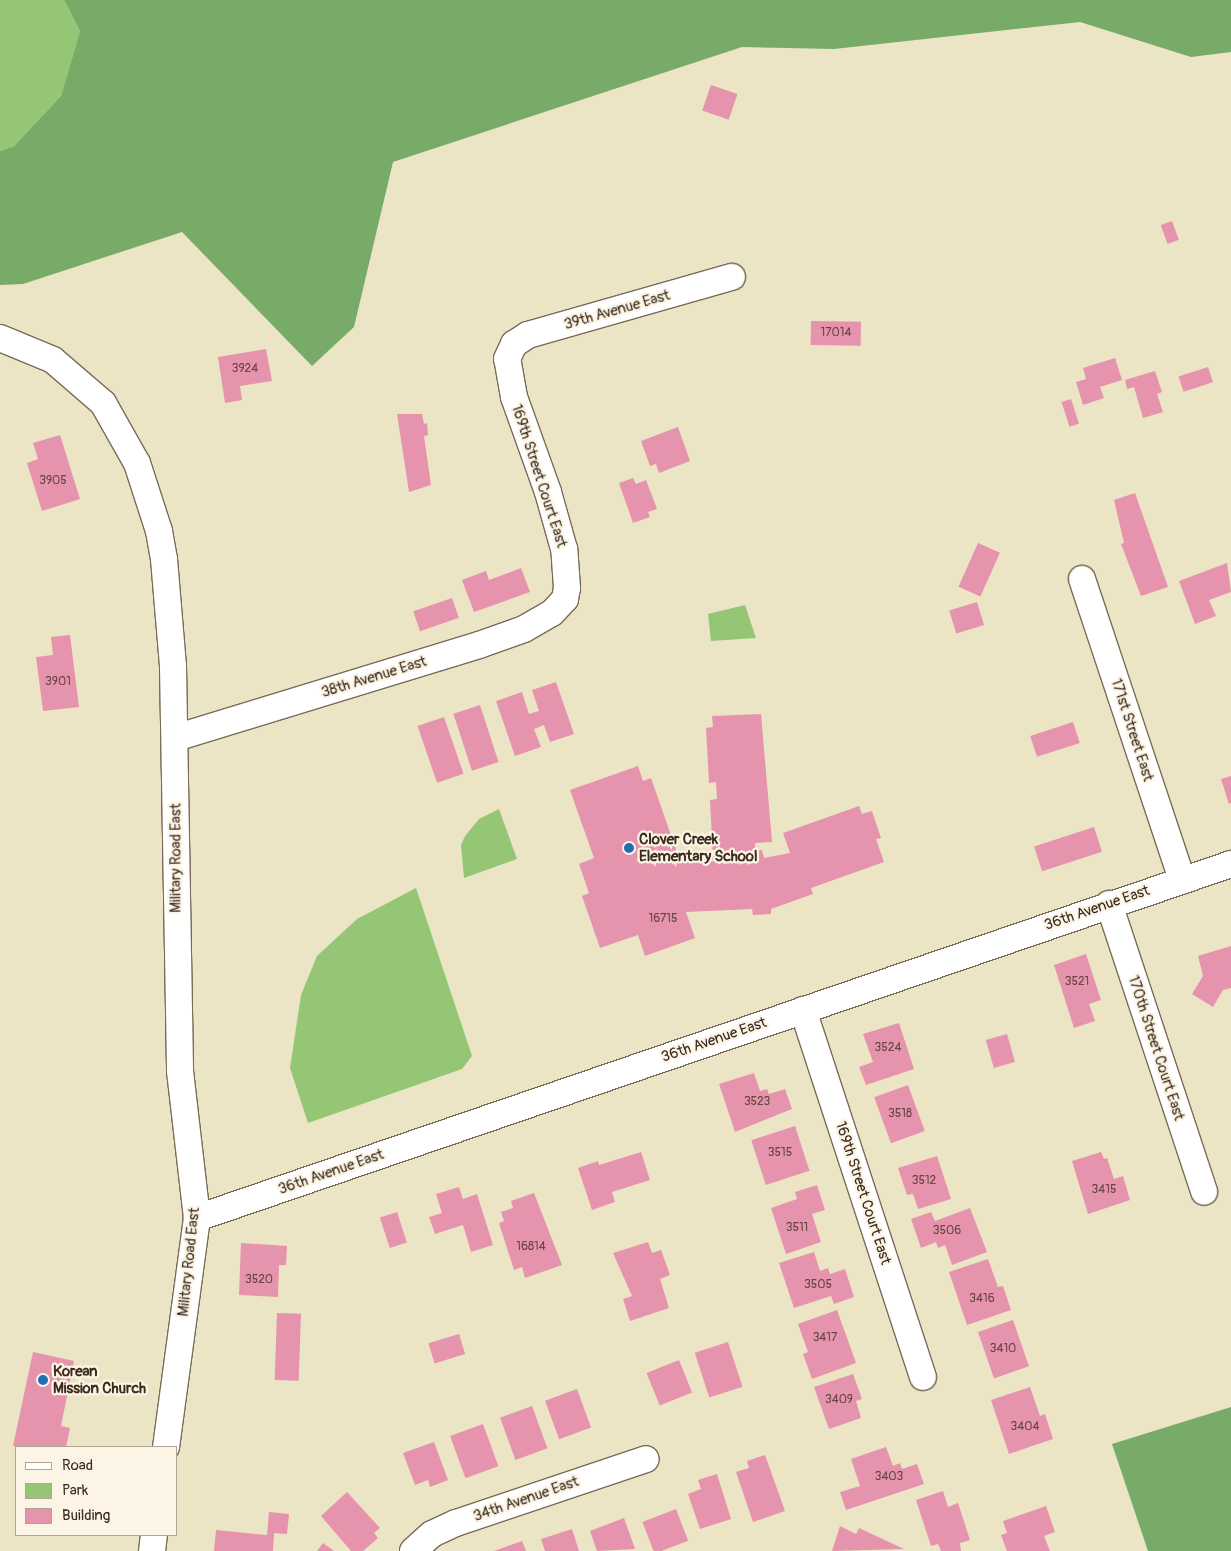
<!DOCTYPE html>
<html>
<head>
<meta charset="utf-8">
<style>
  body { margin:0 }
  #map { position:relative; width:1231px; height:1551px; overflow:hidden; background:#ebe5c5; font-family:Pangolin,sans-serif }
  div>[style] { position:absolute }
  .green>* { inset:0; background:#95c676 }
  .forest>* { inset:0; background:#78ab67 }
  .building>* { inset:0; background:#e693ad; transform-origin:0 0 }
  .roads { filter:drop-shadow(1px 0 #796b58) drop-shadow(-1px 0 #796b58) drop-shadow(0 1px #796b58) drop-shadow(0 -1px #796b58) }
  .minor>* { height:26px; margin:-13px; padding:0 13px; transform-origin:13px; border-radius:13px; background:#fff }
  .dots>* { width:14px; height:14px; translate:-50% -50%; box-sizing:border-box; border:2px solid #fcf5e5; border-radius:50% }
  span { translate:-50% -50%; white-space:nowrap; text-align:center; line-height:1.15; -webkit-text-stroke:4.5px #fcf5e5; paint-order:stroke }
  .number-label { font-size:12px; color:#664442 }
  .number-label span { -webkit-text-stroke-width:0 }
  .street-label { font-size:15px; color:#3b2a1e }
  .poi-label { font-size:15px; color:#3b2a1e; font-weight:700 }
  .left { translate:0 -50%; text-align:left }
  .legend { position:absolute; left:15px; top:1446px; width:162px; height:90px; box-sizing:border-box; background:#fcf5e5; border:1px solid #afa495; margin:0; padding:6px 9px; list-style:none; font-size:15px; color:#3b2a1e }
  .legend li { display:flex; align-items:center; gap:10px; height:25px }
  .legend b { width:25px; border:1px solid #afa495 }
</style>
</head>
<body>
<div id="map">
  <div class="green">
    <i style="clip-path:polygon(0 0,64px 0,80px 31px,61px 96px,14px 146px,0 151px)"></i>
    <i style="clip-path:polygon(745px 605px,756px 638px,711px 641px,708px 614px)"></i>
    <i style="clip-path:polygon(499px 809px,517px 859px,464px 878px,461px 845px,465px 836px,479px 819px)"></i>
    <i style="clip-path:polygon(416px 888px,472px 1056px,462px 1069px,308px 1123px,290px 1068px,301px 995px,317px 956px,357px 919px)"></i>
  </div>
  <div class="forest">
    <i style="clip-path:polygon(64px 0,1231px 0,1231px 52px,1191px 57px,1080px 22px,834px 49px,742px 47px,393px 162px,354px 327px,312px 366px,182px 232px,23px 284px,0 285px,0 151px,14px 146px,61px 96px,80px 31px)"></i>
    <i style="clip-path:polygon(1231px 1407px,1231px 1551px,1148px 1551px,1112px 1444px)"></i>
  </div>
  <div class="building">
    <i style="left:711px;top:85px;width:28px;height:27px;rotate:19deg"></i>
    <i style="left:1172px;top:221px;width:20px;height:12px;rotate:70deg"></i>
    <i style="left:811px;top:321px;width:50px;height:24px;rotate:1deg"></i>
    <i style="clip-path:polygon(266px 349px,272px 381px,240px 386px,242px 400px,225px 403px,218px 357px)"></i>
    <i style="clip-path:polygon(1115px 358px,1122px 380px,1100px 387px,1104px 398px,1083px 405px,1076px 382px,1086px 379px,1083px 368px)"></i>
    <i style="left:1208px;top:367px;width:16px;height:31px;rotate:72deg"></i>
    <i style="clip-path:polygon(1155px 371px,1162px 392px,1157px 394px,1163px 412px,1143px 418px,1134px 387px,1127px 389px,1125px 380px)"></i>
    <i style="left:1071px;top:399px;width:26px;height:10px;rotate:72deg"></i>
    <i style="clip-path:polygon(397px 414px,422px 414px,424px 424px,427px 423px,428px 435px,424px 436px,431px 485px,409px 492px)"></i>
    <i style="clip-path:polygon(678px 427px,690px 461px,659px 473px,656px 464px,650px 466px,641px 441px)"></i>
    <i style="clip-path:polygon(60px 435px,80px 499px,42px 511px,27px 463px,38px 459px,33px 443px)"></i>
    <i style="clip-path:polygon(633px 478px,636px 484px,646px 480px,657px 509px,648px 512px,650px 517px,633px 523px,619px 483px)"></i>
    <i style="clip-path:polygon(1135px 493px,1168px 587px,1141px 596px,1121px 544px,1124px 543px,1114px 500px)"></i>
    <i style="left:978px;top:543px;width:24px;height:48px;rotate:24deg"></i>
    <i style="clip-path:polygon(1227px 563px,1231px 592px,1209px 600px,1216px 616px,1195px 624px,1179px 581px)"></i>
    <i style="clip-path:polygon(521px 568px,530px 592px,474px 612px,462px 580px,486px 571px,489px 580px)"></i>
    <i style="left:452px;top:598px;width:21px;height:41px;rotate:71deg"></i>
    <i style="left:977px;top:602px;width:24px;height:29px;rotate:73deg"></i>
    <i style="clip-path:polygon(70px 635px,79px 707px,43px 711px,36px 657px,53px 655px,51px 637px)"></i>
    <i style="clip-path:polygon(556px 682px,574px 734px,550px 742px,544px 725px,534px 729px,541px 747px,515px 756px,496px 701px,522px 692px,529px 714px,539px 711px,532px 690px)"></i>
    <i style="left:480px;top:705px;width:60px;height:28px;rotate:72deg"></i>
    <i style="clip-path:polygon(761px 714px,772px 842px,755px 843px,755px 851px,762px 850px,764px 858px,790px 853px,783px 833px,859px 806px,862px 814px,872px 811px,881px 838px,876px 839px,884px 862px,811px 888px,813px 894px,771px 909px,771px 914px,753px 915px,752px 909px,686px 912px,695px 938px,645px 956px,638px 935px,600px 948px,582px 896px,589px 893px,579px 864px,594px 858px,570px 790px,638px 766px,643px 781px,651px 778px,679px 858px,713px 857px,710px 800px,717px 799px,716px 782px,709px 783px,706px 728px,713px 727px,712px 716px)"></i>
    <i style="left:444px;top:717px;width:60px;height:28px;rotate:71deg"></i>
    <i style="left:1073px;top:722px;width:22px;height:45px;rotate:72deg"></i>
    <i style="clip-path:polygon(1231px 776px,1231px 803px,1229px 804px,1221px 779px)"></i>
    <i style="left:1094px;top:827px;width:26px;height:63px;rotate:72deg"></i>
    <i style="clip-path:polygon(1231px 946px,1231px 988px,1223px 990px,1213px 1007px,1192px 994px,1203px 976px,1198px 956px)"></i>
    <i style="clip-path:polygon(1086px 954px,1101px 1000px,1089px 1004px,1095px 1021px,1074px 1028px,1054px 965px)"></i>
    <i style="clip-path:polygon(899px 1023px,914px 1069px,866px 1085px,859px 1067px,873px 1062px,863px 1034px)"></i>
    <i style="left:1007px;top:1034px;width:29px;height:22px;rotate:74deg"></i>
    <i style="clip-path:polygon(754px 1073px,760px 1091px,767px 1089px,769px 1094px,785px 1089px,792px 1109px,735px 1132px,719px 1084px)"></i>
    <i style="left:908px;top:1085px;width:49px;height:36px;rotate:70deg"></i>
    <i style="left:795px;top:1126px;width:47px;height:46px;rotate:72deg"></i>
    <i style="clip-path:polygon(641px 1152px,650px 1180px,612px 1192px,615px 1202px,592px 1210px,578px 1168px,598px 1161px,599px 1165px)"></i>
    <i style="clip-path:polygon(1101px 1152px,1104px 1159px,1107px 1158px,1114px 1179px,1123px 1176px,1130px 1200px,1088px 1214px,1072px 1161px)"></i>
    <i style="clip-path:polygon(937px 1156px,951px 1199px,918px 1209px,913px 1194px,907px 1195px,898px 1168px)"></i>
    <i style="clip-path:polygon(817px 1185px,825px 1210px,812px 1214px,821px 1242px,786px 1254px,771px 1208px,797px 1199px,795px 1192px)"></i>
    <i style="clip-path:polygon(459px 1187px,463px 1199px,477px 1194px,493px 1245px,471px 1252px,463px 1225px,435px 1234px,429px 1217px,442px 1213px,436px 1194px)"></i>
    <i style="clip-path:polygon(534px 1193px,562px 1265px,525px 1278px,522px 1267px,514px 1270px,499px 1223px,504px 1221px,501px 1212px,513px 1208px,511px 1201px)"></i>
    <i style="clip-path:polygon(970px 1208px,987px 1252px,952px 1265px,945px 1245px,938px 1248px,936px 1242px,921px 1248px,911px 1219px,931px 1212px,935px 1221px)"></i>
    <i style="left:397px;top:1212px;width:32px;height:18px;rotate:72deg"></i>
    <i style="clip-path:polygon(648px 1242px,652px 1253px,661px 1250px,670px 1275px,660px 1279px,669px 1308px,630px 1321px,623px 1299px,632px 1296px,613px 1253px)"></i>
    <i style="clip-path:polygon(241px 1243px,287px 1246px,286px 1265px,279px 1265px,278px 1297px,239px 1295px)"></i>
    <i style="clip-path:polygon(814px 1252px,820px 1271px,828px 1268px,830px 1274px,845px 1269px,854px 1297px,834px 1304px,831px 1296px,794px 1308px,779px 1263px)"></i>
    <i style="clip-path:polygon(988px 1259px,998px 1287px,1003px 1286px,1011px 1310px,967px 1325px,949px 1272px)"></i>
    <i style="clip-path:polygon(837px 1310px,856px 1363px,812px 1379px,803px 1354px,808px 1352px,798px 1324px)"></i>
    <i style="left:277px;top:1313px;width:24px;height:67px;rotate:2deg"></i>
    <i style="left:1013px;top:1320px;width:49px;height:37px;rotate:71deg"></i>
    <i style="left:459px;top:1334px;width:21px;height:32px;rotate:73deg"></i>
    <i style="left:728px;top:1342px;width:47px;height:35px;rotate:72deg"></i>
    <i style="clip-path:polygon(33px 1352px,74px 1361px,61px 1426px,70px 1428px,66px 1447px,13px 1446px)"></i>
    <i style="left:679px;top:1360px;width:35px;height:35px;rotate:68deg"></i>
    <i style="clip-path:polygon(853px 1374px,862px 1399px,856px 1401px,861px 1418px,829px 1429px,814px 1387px)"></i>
    <i style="clip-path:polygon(1030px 1387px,1040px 1416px,1045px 1414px,1053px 1439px,1009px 1454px,991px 1400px)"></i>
    <i style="left:577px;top:1389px;width:41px;height:34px;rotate:70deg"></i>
    <i style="left:532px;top:1406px;width:45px;height:34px;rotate:70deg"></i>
    <i style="left:483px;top:1424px;width:45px;height:35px;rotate:70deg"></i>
    <i style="clip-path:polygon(434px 1442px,448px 1480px,430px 1487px,428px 1480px,415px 1485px,403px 1453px)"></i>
    <i style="clip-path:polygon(886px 1447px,893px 1466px,900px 1463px,902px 1469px,917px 1464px,924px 1484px,846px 1510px,840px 1492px,860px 1486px,851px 1459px)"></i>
    <i style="clip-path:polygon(765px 1455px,785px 1511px,753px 1522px,736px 1472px,749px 1468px,747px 1461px)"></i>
    <i style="clip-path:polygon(717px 1474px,731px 1519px,700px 1529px,688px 1494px,701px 1489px,698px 1480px)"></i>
    <i style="clip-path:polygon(943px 1491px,948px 1507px,958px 1503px,970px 1540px,960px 1543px,961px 1551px,941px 1551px,938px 1544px,931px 1546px,916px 1500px)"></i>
    <i style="clip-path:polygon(347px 1492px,380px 1528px,374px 1533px,378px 1538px,363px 1551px,351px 1551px,321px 1516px)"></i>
    <i style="clip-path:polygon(1046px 1506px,1055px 1532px,1044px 1536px,1050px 1551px,1007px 1551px,1001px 1535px,1007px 1533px,1003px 1521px)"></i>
    <i style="left:676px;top:1509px;width:34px;height:36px;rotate:69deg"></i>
    <i style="clip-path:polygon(269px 1512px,289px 1514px,287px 1534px,274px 1533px,273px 1551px,214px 1551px,216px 1530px,267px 1535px)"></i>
    <i style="clip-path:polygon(624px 1518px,635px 1549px,597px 1551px,590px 1531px)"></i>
    <i style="clip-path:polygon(840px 1526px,856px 1534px,859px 1528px,904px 1549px,832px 1551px)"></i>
    <i style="clip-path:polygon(572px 1529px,579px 1551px,545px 1551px,541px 1539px)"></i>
    <i style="clip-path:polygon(522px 1541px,526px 1551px,494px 1551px)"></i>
    <i style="clip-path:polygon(323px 1543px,334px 1551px,317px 1551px)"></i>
  </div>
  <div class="roads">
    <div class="minor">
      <i style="left:0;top:338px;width:57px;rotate:22.5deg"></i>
      <i style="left:53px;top:360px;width:66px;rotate:40.7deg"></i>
      <i style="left:103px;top:403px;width:69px;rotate:60.5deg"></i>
      <i style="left:137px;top:463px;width:71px;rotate:72.1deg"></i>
      <i style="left:159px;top:531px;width:28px;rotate:80deg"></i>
      <i style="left:164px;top:559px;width:107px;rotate:85.2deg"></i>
      <i style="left:173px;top:666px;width:405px;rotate:89deg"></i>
      <i style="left:180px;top:1071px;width:148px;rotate:83.4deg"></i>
      <i style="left:197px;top:1218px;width:231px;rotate:97.7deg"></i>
      <i style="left:1082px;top:579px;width:317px;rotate:71.6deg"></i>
      <i style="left:175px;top:738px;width:318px;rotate:-17deg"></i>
      <i style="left:479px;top:645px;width:48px;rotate:-19.6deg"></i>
      <i style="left:524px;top:629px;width:32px;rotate:-30deg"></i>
      <i style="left:552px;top:613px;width:19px;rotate:-47deg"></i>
      <i style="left:565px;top:599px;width:11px;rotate:-80deg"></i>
      <i style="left:567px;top:588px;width:39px;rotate:-94deg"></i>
      <i style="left:564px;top:549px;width:59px;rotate:-105.7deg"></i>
      <i style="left:548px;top:492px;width:101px;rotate:-109.7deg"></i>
      <i style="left:514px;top:397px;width:39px;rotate:-100deg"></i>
      <i style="left:507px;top:359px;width:17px;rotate:-65deg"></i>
      <i style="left:514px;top:344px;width:17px;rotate:-33deg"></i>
      <i style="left:528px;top:335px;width:212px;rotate:-15.9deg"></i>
      <i style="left:1109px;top:904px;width:303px;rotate:71.7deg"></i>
      <i style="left:803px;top:1010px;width:386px;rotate:71.9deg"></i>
      <i style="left:197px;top:1218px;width:1093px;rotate:-18.9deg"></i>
      <i style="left:152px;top:1551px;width:16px;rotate:-83deg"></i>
      <i style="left:413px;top:1551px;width:25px;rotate:-42deg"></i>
      <i style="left:432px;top:1534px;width:26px;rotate:-25deg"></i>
      <i style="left:456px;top:1523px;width:200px;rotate:-18.6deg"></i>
    </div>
  </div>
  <div class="dots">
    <i style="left:629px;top:848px;background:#1f6fb2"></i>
    <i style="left:43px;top:1380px;background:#1f6fb2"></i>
  </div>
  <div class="number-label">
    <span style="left:836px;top:333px">17014</span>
    <span style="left:245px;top:369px">3924</span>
    <span style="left:53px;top:481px">3905</span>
    <span style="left:58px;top:682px">3901</span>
    <span style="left:663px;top:919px">16715</span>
    <span style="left:1077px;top:982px">3521</span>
    <span style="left:888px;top:1048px">3524</span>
    <span style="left:757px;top:1102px">3523</span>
    <span style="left:900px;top:1114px">3518</span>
    <span style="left:780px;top:1153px">3515</span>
    <span style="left:924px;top:1181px">3512</span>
    <span style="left:1104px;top:1190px">3415</span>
    <span style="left:797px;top:1228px">3511</span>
    <span style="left:947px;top:1231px">3506</span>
    <span style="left:531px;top:1247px">16814</span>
    <span style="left:259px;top:1280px">3520</span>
    <span style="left:818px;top:1285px">3505</span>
    <span style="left:982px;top:1299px">3416</span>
    <span style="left:825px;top:1338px">3417</span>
    <span style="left:1003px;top:1349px">3410</span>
    <span style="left:839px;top:1400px">3409</span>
    <span style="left:1025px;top:1427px">3404</span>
    <span style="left:889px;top:1477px">3403</span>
  </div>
  <div class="street-label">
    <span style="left:617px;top:310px;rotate:-16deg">39th Avenue East</span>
    <span style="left:539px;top:476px;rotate:72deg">169th Street Court East</span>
    <span style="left:374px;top:677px;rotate:-17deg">38th Avenue East</span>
    <span style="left:1132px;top:730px;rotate:72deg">171st Street East</span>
    <span style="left:176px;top:858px;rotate:-90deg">Military Road East</span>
    <span style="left:1097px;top:908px;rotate:-19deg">36th Avenue East</span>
    <span style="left:714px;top:1040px;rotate:-19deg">36th Avenue East</span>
    <span style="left:1156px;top:1048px;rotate:72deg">170th Street Court East</span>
    <span style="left:331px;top:1172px;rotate:-19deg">36th Avenue East</span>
    <span style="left:863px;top:1193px;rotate:72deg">169th Street Court East</span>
    <span style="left:189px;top:1262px;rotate:-84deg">Military Road East</span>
    <span style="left:526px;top:1499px;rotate:-19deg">34th Avenue East</span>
  </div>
  <div class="poi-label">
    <span class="left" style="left:639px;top:848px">Clover Creek<br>Elementary School</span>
    <span class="left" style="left:53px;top:1380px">Korean<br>Mission Church</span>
  </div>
  <ul class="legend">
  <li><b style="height:6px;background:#fff"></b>Road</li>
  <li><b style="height:14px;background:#95c676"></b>Park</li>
  <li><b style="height:14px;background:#e693ad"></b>Building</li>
  </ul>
</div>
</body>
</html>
